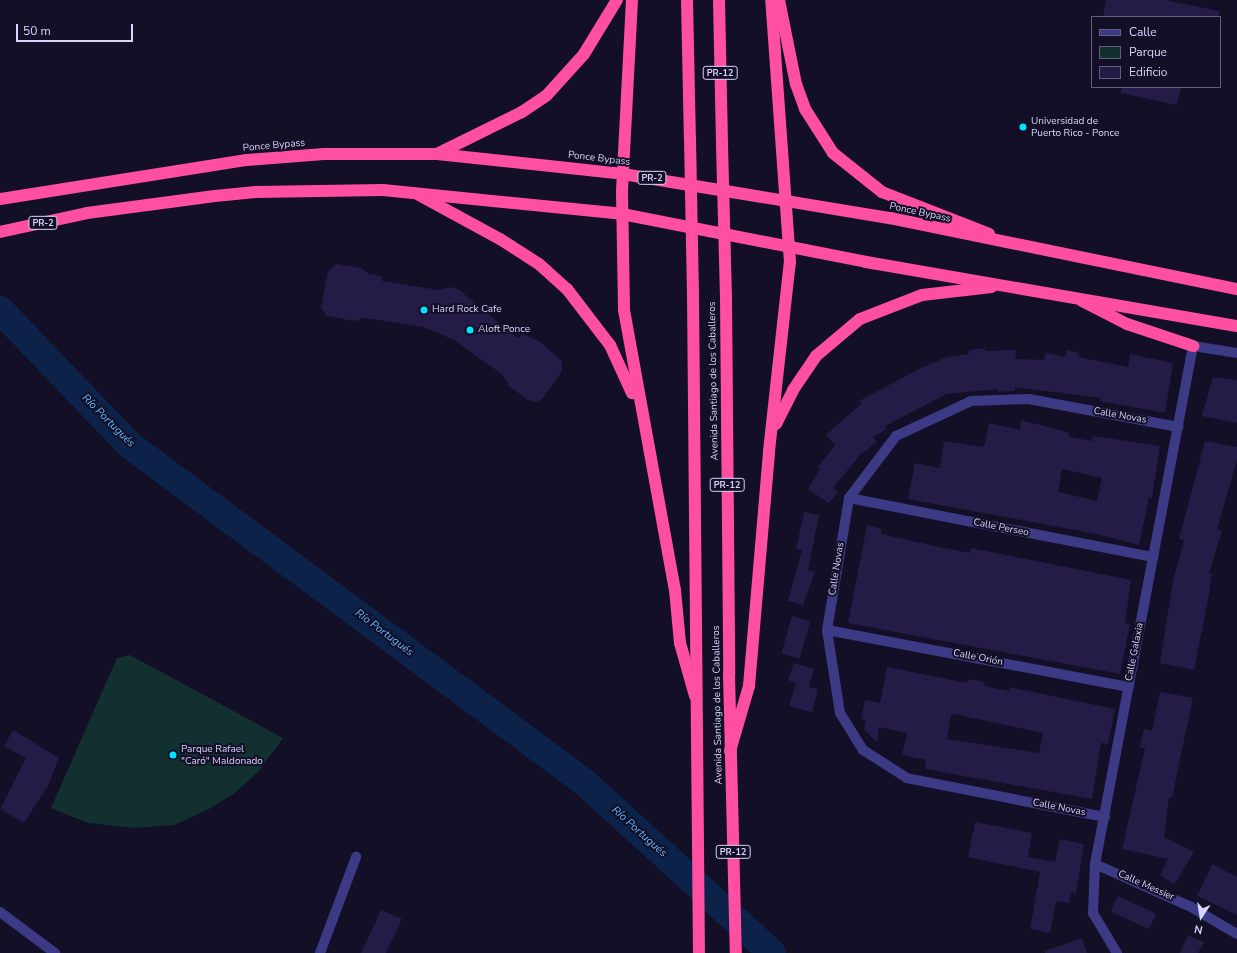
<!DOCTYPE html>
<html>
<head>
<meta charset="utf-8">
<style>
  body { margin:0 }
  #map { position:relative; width:1237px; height:953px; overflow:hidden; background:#130f26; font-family:"Nunito Sans",sans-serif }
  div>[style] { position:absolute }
  .green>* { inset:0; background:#12302f }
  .river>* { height:28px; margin:-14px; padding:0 14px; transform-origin:14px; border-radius:14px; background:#0c2248 }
  .building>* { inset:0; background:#241b47; transform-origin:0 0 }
  .street>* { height:10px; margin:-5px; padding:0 5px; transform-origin:5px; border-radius:5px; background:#3d3a85 }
  .highway>* { height:12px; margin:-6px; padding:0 6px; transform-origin:6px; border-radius:6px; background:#ff4fa3 }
  .highway-bridge>* { height:12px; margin:-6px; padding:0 6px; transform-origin:6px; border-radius:6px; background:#ff4fa3 }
  .dots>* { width:11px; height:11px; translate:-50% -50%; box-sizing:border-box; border:2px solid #130f26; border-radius:50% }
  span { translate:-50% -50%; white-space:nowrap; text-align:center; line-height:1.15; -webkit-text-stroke:4px #130f26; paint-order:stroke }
  .shield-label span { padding:1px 3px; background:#130f26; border:1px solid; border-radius:3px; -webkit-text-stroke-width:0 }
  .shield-label { font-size:9px; color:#d9d4ff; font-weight:700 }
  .poi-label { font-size:10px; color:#d9d4ff }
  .left { translate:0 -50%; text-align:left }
  .street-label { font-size:10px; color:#d9d4ff }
  .water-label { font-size:11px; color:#62b6ff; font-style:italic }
  .legend { position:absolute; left:1091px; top:16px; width:130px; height:72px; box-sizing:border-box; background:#130f26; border:1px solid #625e7d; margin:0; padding:5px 7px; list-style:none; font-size:12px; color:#d9d4ff }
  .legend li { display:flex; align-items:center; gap:8px; height:20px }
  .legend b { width:20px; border:1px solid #625e7d }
  .north { position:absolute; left:1181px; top:897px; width:40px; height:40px; -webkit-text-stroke:3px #130f26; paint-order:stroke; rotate:192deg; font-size:11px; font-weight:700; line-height:16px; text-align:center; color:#d9d4ff }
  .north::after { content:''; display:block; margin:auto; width:14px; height:18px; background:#d9d4ff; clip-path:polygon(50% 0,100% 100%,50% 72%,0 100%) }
  .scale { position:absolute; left:16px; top:24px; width:117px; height:18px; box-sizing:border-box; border:2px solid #d9d4ff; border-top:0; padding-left:5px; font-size:12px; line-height:14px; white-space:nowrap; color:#d9d4ff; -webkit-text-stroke:3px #130f26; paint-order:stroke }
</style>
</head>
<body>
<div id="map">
  <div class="green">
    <i style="clip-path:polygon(130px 655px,283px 738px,258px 772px,235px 793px,209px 809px,174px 825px,135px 828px,88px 823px,51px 808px,117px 658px)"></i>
  </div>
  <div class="river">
    <i style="left:0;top:310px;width:189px;rotate:46.1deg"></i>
    <i style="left:131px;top:446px;width:564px;rotate:36.57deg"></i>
    <i style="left:584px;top:782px;width:254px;rotate:42.3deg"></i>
  </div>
  <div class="building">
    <i style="clip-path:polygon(1106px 0,1165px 0,1219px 11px,1219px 17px,1103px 17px)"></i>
    <i style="clip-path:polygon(1122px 87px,1181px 87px,1177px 105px,1121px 93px)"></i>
    <i style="clip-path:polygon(336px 264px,361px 268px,369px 274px,382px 276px,382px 281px,439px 290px,449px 287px,458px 289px,518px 338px,522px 334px,539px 341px,562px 361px,562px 371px,542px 399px,536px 402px,528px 400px,509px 386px,503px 375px,454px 340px,423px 327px,365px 318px,354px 321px,327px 316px,321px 308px,328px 271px)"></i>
    <i style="clip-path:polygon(985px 348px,985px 351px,1015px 350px,1016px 359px,1044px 360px,1046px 353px,1065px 357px,1067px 350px,1079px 353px,1078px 357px,1128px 367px,1130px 354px,1173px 363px,1165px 413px,1100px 401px,1101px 398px,1015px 387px,1015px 391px,998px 392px,998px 389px,947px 394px,885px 426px,887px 429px,873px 437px,877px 442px,860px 455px,833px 488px,838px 492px,829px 503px,808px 489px,820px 469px,818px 467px,835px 445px,826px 435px,861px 404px,859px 401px,921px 368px,947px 357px,969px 354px,969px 350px)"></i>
    <i style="clip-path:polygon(1213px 377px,1237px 380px,1237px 423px,1202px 416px)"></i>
    <i style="clip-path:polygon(evenodd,1021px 420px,1070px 433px,1069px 437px,1092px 441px,1093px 436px,1160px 446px,1152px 498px,1149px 498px,1139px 545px,1096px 534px,908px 499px,915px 463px,940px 468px,944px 441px,984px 447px,989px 423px,1020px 430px,1021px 420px,1062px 469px,1102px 478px,1097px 501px,1058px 492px,1062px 469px)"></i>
    <i style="clip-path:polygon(1205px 441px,1237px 447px,1237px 460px,1217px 529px,1222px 531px,1209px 573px,1212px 574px,1209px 595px,1194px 670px,1160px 663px,1173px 581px,1184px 540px,1179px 539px)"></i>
    <i style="clip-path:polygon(804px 512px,819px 515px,808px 570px,815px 572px,803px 605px,788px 601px,802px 550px,796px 549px)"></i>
    <i style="clip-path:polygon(867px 525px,882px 529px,881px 534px,944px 548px,970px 553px,971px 548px,1131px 580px,1125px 623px,1130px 624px,1120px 674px,848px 623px)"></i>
    <i style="left:792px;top:616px;width:19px;height:39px;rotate:16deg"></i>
    <i style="clip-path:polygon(794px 663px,814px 669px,809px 687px,818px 689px,812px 712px,789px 706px,796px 683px,788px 680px)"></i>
    <i style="clip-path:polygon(evenodd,887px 667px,967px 683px,968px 679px,985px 682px,984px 686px,1009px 691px,1009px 687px,1115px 709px,1108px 744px,1101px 743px,1092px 799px,925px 769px,926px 760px,902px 755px,907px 733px,879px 727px,877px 742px,864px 730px,866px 720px,861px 719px,865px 700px,880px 703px,887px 667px,954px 714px,1043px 733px,1039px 753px,947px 739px,951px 715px,954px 714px)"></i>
    <i style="clip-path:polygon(1160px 692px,1193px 698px,1172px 798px,1169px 797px,1164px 837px,1194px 852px,1174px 885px,1160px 875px,1168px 859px,1122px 849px,1145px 748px,1140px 748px,1144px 729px,1152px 731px)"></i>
    <i style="clip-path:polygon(13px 730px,59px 758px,48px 786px,24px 823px,0 809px,26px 758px,4px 746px)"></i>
    <i style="clip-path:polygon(975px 822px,1032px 833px,1028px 857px,1055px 862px,1060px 839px,1084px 844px,1076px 893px,1071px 892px,1069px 903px,1056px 901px,1050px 933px,1030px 929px,1040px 872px,968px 857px)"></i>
    <i style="clip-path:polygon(1212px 864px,1237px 877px,1237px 915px,1197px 896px)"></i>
    <i style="left:1118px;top:896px;width:42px;height:17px;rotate:25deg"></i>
    <i style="clip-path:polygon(381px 910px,402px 919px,386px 953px,361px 953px)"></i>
    <i style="clip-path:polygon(1188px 935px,1204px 942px,1198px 953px,1180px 953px)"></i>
    <i style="clip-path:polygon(1082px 938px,1087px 953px,1045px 953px,1045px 951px)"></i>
  </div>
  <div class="street">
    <i style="left:849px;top:498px;width:310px;rotate:11deg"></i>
    <i style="left:827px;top:630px;width:307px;rotate:10.7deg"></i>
    <i style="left:1105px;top:817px;width:202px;rotate:-168.9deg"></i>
    <i style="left:907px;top:778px;width:52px;rotate:-147.5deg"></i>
    <i style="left:863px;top:750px;width:44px;rotate:-121.9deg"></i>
    <i style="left:840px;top:713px;width:84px;rotate:-98.9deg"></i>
    <i style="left:827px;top:630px;width:134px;rotate:-80.5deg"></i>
    <i style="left:849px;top:498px;width:78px;rotate:-52.8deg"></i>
    <i style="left:896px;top:436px;width:83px;rotate:-25deg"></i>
    <i style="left:971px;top:401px;width:58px;rotate:-2deg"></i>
    <i style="left:1029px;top:399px;width:152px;rotate:10.6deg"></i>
    <i style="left:1095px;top:864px;width:105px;rotate:24.1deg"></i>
    <i style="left:1191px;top:907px;width:53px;rotate:30.4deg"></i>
    <i style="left:0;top:912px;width:69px;rotate:36.7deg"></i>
    <i style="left:320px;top:953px;width:103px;rotate:-69.4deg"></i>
    <i style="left:1117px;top:953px;width:47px;rotate:-121deg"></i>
    <i style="left:1093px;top:913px;width:49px;rotate:-87.7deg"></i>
    <i style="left:1095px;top:864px;width:527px;rotate:-79.29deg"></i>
    <i style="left:1193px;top:346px;width:45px;rotate:9deg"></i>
  </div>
  <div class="highway">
    <i style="left:632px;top:0;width:193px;rotate:93deg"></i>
    <i style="left:622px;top:193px;width:117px;rotate:89deg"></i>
    <i style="left:624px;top:310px;width:285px;rotate:79.7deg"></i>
    <i style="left:675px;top:590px;width:53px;rotate:84.6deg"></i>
    <i style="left:680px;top:643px;width:55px;rotate:74.2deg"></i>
    <i style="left:687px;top:0;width:139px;rotate:88.8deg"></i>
    <i style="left:719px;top:0;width:145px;rotate:88.8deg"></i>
    <i style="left:779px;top:0;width:86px;rotate:78.6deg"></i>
    <i style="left:796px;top:84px;width:27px;rotate:70deg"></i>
    <i style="left:805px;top:109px;width:52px;rotate:57.5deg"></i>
    <i style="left:833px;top:153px;width:63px;rotate:38.5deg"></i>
    <i style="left:882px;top:192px;width:115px;rotate:21.4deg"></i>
    <i style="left:437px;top:154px;width:95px;rotate:-26.3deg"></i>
    <i style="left:522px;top:112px;width:30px;rotate:-34deg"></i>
    <i style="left:547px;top:95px;width:55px;rotate:-47.9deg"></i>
    <i style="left:584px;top:54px;width:63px;rotate:-58.6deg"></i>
    <i style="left:419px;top:195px;width:92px;rotate:28.5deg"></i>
    <i style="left:500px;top:239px;width:46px;rotate:32.7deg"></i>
    <i style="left:539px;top:264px;width:38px;rotate:42deg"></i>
    <i style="left:567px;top:289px;width:71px;rotate:52.5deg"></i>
    <i style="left:610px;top:345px;width:53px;rotate:65.4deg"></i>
    <i style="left:0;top:199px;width:250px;rotate:-9deg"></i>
    <i style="left:247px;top:160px;width:77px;rotate:-4.5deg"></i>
    <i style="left:324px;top:154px;width:113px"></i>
    <i style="left:437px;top:154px;width:187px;rotate:6.1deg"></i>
    <i style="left:623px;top:174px;width:271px;rotate:9.4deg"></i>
    <i style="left:890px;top:218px;width:354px;rotate:11.6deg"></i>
    <i style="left:0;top:232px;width:89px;rotate:-12.3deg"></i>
    <i style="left:87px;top:213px;width:129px;rotate:-7.6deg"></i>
    <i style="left:215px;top:196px;width:41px;rotate:-5.6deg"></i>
    <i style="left:256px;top:192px;width:127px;rotate:-0.9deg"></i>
    <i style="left:383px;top:190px;width:240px;rotate:5.7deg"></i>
    <i style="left:622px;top:214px;width:249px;rotate:11.1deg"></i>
    <i style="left:866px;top:262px;width:376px;rotate:9.8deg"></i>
    <i style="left:693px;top:295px;width:658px;rotate:89.48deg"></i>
    <i style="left:726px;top:297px;width:377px;rotate:89.5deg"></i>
    <i style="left:729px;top:674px;width:279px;rotate:88.6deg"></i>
    <i style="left:1082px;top:301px;width:51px;rotate:27.1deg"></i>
    <i style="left:1127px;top:324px;width:70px;rotate:18.4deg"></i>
    <i style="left:776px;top:424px;width:38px;rotate:-63deg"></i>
    <i style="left:793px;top:390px;width:41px;rotate:-55.9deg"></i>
    <i style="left:816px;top:356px;width:57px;rotate:-40.1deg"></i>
    <i style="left:860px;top:319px;width:66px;rotate:-21.2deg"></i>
    <i style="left:922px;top:295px;width:70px;rotate:-6.5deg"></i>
    <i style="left:730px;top:751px;width:68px;rotate:-73.7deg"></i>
    <i style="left:749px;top:686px;width:236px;rotate:-85.1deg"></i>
    <i style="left:769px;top:451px;width:190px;rotate:-83.7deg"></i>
    <i style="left:790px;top:262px;width:263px;rotate:-94.1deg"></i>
  </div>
  <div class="highway-bridge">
    <i style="left:690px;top:139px;width:156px;rotate:88.9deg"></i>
    <i style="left:722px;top:145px;width:152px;rotate:88.5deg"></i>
  </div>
  <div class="dots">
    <i style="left:1023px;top:127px;background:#00e5ff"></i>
    <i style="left:424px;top:310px;background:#00e5ff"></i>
    <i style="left:470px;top:330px;background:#00e5ff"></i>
    <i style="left:173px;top:755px;background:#00e5ff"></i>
  </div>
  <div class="shield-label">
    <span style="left:720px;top:73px">PR-12</span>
    <span style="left:652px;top:178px">PR-2</span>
    <span style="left:43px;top:223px">PR-2</span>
    <span style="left:727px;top:485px">PR-12</span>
    <span style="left:733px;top:852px">PR-12</span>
  </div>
  <div class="poi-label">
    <span class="left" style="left:1031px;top:127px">Universidad de<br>Puerto Rico - Ponce</span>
    <span class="left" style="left:432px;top:310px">Hard Rock Cafe</span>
    <span class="left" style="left:478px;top:330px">Aloft Ponce</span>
    <span class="left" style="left:181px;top:755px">Parque Rafael<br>"Caró" Maldonado</span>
  </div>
  <div class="street-label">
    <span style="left:274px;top:146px;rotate:-5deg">Ponce Bypass</span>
    <span style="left:599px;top:159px;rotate:7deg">Ponce Bypass</span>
    <span style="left:920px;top:213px;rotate:12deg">Ponce Bypass</span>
    <span style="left:714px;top:381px;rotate:-91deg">Avenida Santiago de los Caballeros</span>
    <span style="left:1120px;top:416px;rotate:10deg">Calle Novas</span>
    <span style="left:1001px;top:528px;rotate:11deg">Calle Perseo</span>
    <span style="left:837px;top:569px;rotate:-81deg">Calle Novas</span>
    <span style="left:1135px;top:652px;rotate:-79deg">Calle Galaxia</span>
    <span style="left:978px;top:658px;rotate:11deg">Calle Orión</span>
    <span style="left:718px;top:705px;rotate:-91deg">Avenida Santiago de los Caballeros</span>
    <span style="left:1059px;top:808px;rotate:11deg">Calle Novas</span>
    <span style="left:1146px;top:886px;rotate:24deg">Calle Messier</span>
  </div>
  <div class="water-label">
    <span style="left:108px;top:421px;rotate:45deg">Río Portugués</span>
    <span style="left:384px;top:633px;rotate:37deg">Río Portugués</span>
    <span style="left:639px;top:832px;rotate:42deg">Río Portugués</span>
  </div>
  <ul class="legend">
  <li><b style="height:5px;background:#3d3a85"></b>Calle</li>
  <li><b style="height:11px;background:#12302f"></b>Parque</li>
  <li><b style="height:11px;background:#241b47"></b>Edificio</li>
  </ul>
  <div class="north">N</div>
  <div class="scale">50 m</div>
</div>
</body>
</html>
